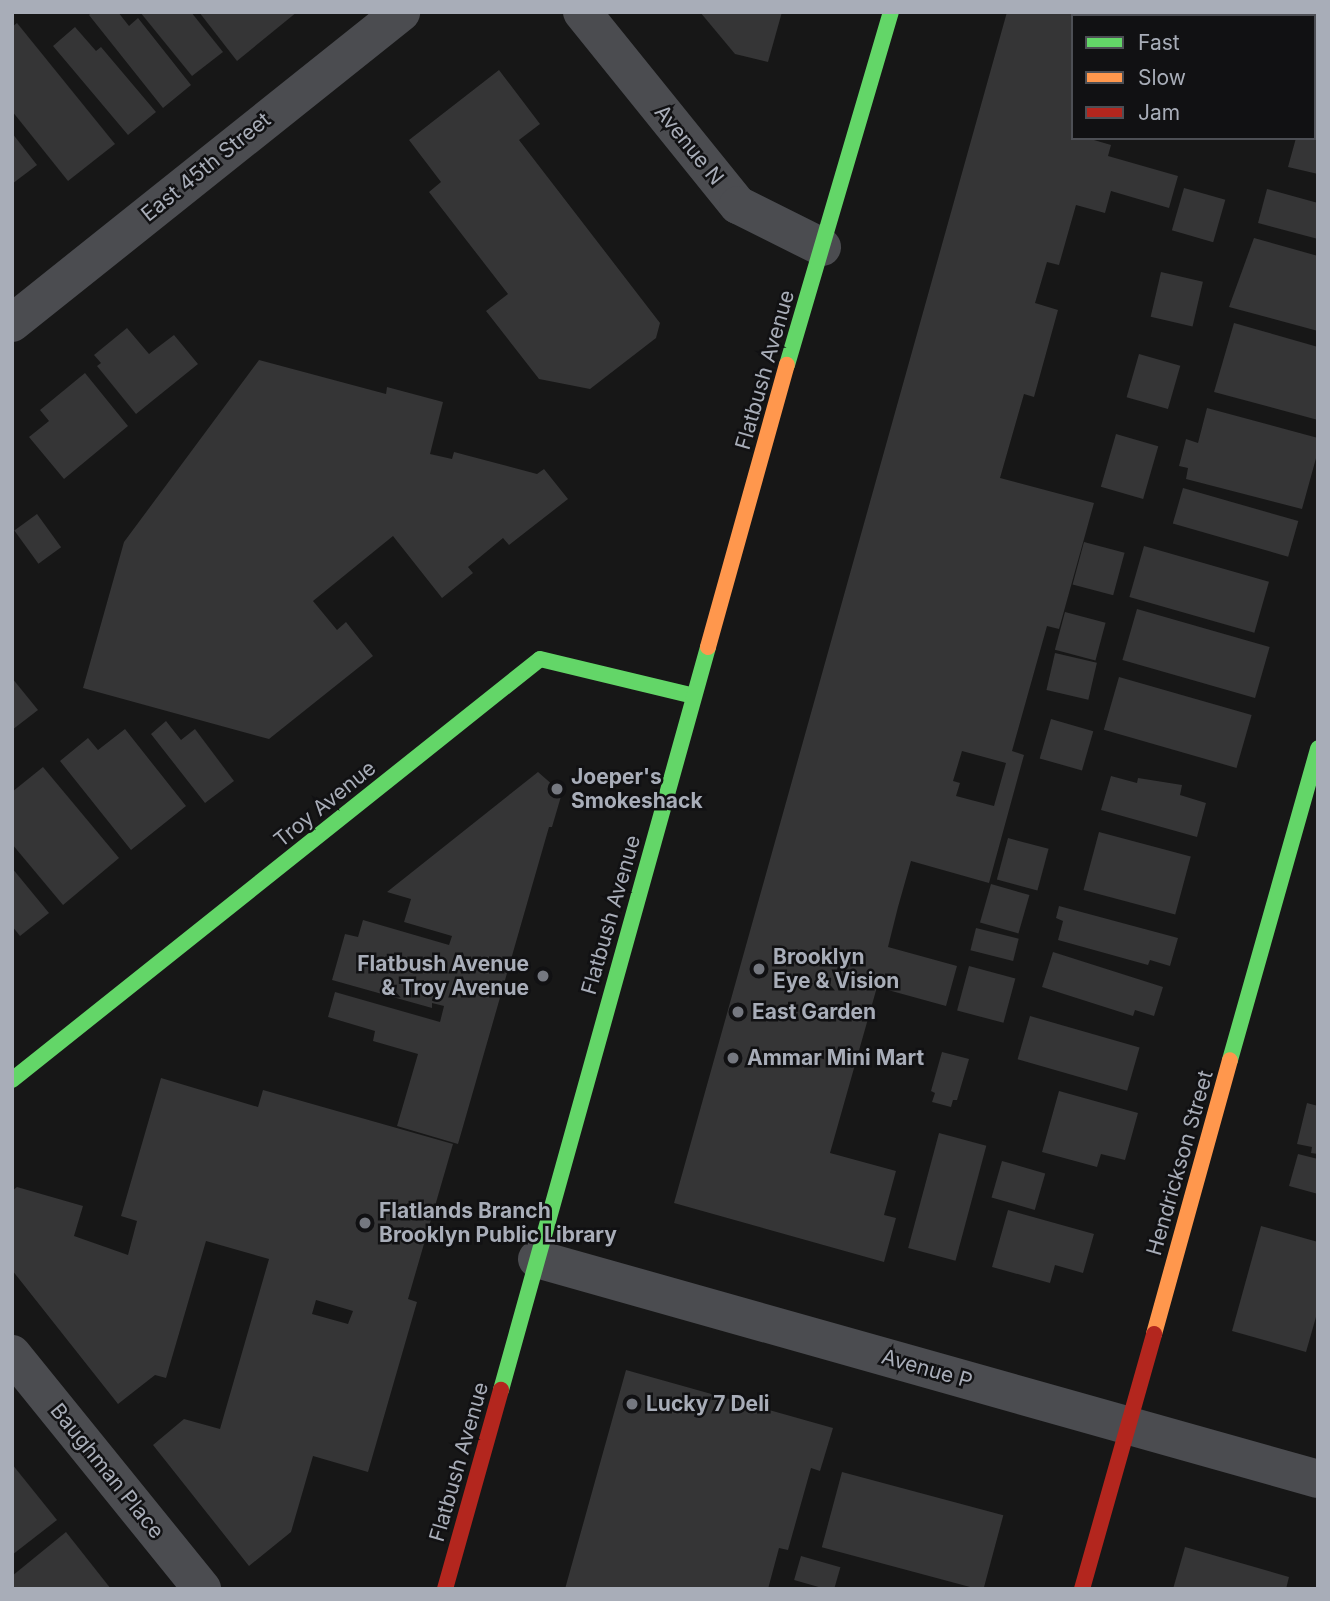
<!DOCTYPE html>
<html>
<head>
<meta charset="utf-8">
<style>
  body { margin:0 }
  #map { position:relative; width:1330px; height:1601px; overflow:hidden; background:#171717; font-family:Inter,sans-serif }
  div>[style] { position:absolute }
  .building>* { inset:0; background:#353536; transform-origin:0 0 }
  .street>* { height:38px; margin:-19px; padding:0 19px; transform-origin:19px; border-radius:19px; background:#4b4c50 }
  .fast>* { height:16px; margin:-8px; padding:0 8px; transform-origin:8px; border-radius:8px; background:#63d668 }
  .slow>* { height:16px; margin:-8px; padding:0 8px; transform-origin:8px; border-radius:8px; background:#ff974d }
  .jam>* { height:16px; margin:-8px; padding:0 8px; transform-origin:8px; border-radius:8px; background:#b3261e }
  .dots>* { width:19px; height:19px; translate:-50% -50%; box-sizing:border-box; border:4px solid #111113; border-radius:50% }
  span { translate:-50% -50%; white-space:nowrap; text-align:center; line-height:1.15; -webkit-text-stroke:5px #111113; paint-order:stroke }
  .street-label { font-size:21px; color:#a8adb8 }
  .poi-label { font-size:21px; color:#a8adb8; font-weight:700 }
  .left { translate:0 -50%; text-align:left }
  .right { translate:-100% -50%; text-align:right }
  .frame { position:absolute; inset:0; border:14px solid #a8adb8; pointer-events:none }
  .legend { position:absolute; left:1071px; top:14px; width:245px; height:126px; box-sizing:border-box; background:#111113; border:2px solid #4d4f55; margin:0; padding:9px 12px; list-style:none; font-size:21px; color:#a8adb8 }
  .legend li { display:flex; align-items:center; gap:14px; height:35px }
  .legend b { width:35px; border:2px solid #4d4f55 }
</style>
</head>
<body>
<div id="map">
  <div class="building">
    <i style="clip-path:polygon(92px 12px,118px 12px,129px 26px,138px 18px,191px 85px,163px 108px,89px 15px)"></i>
    <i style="clip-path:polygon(140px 12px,191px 12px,223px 52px,192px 76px)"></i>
    <i style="clip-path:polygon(199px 12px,297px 12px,237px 61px)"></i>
    <i style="clip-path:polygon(700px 12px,782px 12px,768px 62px,735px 54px)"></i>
    <i style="clip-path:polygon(evenodd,1007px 12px,1217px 12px,1216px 16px,1073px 16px,1073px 138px,1087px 138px,1111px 145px,1108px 156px,1178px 176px,1169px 208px,1111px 191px,1105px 213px,1076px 205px,1059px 265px,1047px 262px,1035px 303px,1058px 310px,1034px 397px,1024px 394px,1000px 478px,1094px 503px,1059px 629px,1047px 626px,1012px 751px,1024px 755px,989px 883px,911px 861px,898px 907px,888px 947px,957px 966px,946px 1006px,877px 987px,830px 1153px,896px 1171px,884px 1215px,896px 1218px,884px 1262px,674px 1203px,1007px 12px,962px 751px,1006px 763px,994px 806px,956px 796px,960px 783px,953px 781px,962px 751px)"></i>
    <i style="clip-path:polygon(17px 23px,115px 144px,68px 181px,12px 111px,12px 27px)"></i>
    <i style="clip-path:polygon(75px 27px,96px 51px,101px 47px,156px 112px,128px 135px,53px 46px)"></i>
    <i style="left:1314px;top:34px;width:4px;height:61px;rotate:14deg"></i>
    <i style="clip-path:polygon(499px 70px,540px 124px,519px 140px,660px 323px,656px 338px,590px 389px,539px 379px,486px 311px,508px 294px,429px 192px,441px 182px,409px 140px)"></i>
    <i style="clip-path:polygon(1314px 129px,1318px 130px,1318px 174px,1288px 167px,1296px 138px,1314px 138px)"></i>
    <i style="clip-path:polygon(12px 133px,37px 165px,12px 184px)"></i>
    <i style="left:1184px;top:188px;width:43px;height:44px;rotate:16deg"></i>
    <i style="clip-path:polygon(1267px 189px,1318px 203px,1318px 239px,1258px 223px)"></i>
    <i style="clip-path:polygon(1254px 238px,1318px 256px,1318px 331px,1229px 307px)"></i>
    <i style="left:1161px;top:272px;width:43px;height:46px;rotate:13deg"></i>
    <i style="clip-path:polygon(1234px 323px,1318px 347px,1318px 420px,1214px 392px)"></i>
    <i style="clip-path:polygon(127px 328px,149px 354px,174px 335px,198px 364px,136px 414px,97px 366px,101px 363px,94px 355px)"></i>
    <i style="left:1139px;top:354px;width:43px;height:45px;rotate:16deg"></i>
    <i style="clip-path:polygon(259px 360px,386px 394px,387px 387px,443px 402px,430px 454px,452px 459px,454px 452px,537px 474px,544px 469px,568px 499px,509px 545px,503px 538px,468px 567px,473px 573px,442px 598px,393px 536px,313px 601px,337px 630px,346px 622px,373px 656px,269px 739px,83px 688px,124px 542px)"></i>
    <i style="clip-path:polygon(85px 373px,128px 426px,64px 479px,29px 437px,49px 421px,40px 410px)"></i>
    <i style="clip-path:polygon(1207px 408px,1318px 438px,1318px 451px,1302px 509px,1186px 479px,1188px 468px,1179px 466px,1186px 439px,1198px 443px)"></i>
    <i style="left:1116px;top:434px;width:44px;height:55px;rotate:16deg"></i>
    <i style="left:1183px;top:488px;width:120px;height:37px;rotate:16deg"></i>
    <i style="left:37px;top:514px;width:41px;height:28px;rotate:54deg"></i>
    <i style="left:1084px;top:542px;width:42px;height:44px;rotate:15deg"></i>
    <i style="left:1144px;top:546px;width:130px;height:53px;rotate:16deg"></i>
    <i style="left:1137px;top:609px;width:138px;height:53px;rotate:16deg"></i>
    <i style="left:1065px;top:612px;width:42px;height:39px;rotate:15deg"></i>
    <i style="left:1055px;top:653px;width:43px;height:38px;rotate:13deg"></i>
    <i style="left:1119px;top:677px;width:138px;height:55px;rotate:16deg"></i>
    <i style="clip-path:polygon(12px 678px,38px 710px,12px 730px)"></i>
    <i style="left:1051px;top:719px;width:44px;height:41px;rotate:16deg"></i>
    <i style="clip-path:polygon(166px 721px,181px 740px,195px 729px,234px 781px,205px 803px,151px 734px)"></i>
    <i style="clip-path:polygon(125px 729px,186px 806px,131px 850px,60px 761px,88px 738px,98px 750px)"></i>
    <i style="clip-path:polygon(43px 767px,119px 858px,63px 905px,12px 844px,12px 792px)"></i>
    <i style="clip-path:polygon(538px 772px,562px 793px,552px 827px,549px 827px,458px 1144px,397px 1126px,418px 1054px,373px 1041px,375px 1031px,328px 1017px,335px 992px,440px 1022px,444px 1006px,432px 1003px,432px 1008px,332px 980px,345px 934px,358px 937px,363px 920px,449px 945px,452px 936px,404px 922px,411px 899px,387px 892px)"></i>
    <i style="clip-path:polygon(1111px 776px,1137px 783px,1138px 778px,1182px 785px,1180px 795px,1206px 803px,1197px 837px,1101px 810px)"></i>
    <i style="left:1099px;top:832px;width:95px;height:60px;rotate:15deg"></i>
    <i style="left:1008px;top:838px;width:42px;height:43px;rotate:15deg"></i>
    <i style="clip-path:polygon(12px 868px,49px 913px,20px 936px,12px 926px)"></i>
    <i style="left:991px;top:884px;width:40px;height:40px;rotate:16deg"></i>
    <i style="clip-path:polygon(1059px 906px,1178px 938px,1170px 966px,1150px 960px,1148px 965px,1058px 940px,1063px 921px,1056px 918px)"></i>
    <i style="left:976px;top:928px;width:44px;height:23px;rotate:14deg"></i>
    <i style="clip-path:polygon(1053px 952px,1163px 987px,1154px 1016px,1135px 1010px,1133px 1016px,1042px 987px)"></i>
    <i style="left:969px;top:966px;width:48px;height:46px;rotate:15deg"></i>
    <i style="left:1030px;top:1016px;width:114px;height:45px;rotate:16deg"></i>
    <i style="clip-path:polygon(942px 1052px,969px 1059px,957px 1100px,953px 1100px,951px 1107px,932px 1102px,935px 1093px,931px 1091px)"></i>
    <i style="clip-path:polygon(evenodd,161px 1078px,258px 1107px,263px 1090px,453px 1144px,408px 1299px,417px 1302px,368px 1472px,313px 1456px,291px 1532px,249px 1566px,153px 1445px,184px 1419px,220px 1429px,269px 1259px,206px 1241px,166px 1378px,155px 1375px,118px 1404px,12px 1270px,12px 1191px,17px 1187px,83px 1206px,74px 1236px,128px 1255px,137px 1221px,121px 1216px,161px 1078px,316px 1300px,353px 1311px,348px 1324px,312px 1314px,316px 1300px)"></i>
    <i style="clip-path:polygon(1059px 1091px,1138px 1113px,1125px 1160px,1101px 1154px,1097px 1167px,1042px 1152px)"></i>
    <i style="clip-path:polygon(1307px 1103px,1318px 1106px,1318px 1154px,1311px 1153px,1312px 1147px,1297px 1144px)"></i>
    <i style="left:939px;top:1133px;width:49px;height:119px;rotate:15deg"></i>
    <i style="clip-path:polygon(1298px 1154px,1318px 1159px,1318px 1194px,1289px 1186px)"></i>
    <i style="left:1002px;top:1161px;width:45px;height:38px;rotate:16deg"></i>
    <i style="clip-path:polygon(1008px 1210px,1094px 1234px,1083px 1273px,1055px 1265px,1050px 1283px,992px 1267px)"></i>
    <i style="clip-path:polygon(1261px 1226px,1318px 1242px,1318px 1310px,1306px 1352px,1232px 1331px)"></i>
    <i style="clip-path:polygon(626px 1370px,833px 1428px,820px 1471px,811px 1468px,788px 1550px,779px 1548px,768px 1589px,565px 1589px)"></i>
    <i style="clip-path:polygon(12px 1464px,57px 1520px,12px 1555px)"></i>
    <i style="left:842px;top:1472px;width:167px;height:78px;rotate:15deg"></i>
    <i style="clip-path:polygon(66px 1532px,111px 1589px,12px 1589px,12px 1576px)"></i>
    <i style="clip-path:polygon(1185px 1547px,1289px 1577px,1286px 1589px,1173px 1589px)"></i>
    <i style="left:801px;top:1556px;width:41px;height:25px;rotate:16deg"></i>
  </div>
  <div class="street">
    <i style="left:582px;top:12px;width:248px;rotate:51.1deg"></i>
    <i style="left:738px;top:205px;width:94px;rotate:26.6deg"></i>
    <i style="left:12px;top:323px;width:498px;rotate:-38.6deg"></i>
    <i style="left:537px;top:1259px;width:811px;rotate:15.73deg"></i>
    <i style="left:12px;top:1354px;width:302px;rotate:51deg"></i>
  </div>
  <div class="fast">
    <i style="left:787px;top:365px;width:368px;rotate:-73.6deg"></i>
    <i style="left:1230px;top:1060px;width:324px;rotate:-74.2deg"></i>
    <i style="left:12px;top:1080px;width:675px;rotate:-38.57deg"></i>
    <i style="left:540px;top:659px;width:158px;rotate:13.5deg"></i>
    <i style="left:501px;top:1390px;width:771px;rotate:-74.43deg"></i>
  </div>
  <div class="slow">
    <i style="left:708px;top:647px;width:293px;rotate:-74.4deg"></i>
    <i style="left:1154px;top:1334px;width:284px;rotate:-74.5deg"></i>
  </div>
  <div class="jam">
    <i style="left:445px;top:1589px;width:207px;rotate:-74.3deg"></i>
    <i style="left:1082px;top:1589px;width:265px;rotate:-74.2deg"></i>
  </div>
  <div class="dots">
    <i style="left:557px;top:789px;background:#757880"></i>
    <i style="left:759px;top:969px;background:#757880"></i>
    <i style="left:543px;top:976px;background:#757880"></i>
    <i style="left:738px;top:1012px;background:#757880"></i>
    <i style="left:733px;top:1058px;background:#757880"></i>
    <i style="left:365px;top:1223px;background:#757880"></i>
    <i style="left:632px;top:1404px;background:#757880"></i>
  </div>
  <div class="street-label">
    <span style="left:689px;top:145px;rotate:51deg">Avenue N</span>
    <span style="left:206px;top:167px;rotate:-39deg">East 45th Street</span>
    <span style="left:765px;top:370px;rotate:-74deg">Flatbush Avenue</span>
    <span style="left:325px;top:804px;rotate:-39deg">Troy Avenue</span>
    <span style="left:611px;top:915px;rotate:-74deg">Flatbush Avenue</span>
    <span style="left:1180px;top:1163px;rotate:-74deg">Hendrickson Street</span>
    <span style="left:927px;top:1369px;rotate:16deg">Avenue P</span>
    <span style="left:459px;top:1462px;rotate:-74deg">Flatbush Avenue</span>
    <span style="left:107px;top:1471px;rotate:51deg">Baughman Place</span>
  </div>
  <div class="poi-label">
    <span class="left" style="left:571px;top:789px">Joeper's<br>Smokeshack</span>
    <span class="left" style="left:773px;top:969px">Brooklyn<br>Eye &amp; Vision</span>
    <span class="right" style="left:529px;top:976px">Flatbush Avenue<br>&amp; Troy Avenue</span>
    <span class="left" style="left:752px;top:1012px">East Garden</span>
    <span class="left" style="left:747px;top:1058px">Ammar Mini Mart</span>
    <span class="left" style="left:379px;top:1223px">Flatlands Branch<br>Brooklyn Public Library</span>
    <span class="left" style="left:646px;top:1404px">Lucky 7 Deli</span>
  </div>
  <div class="frame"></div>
  <ul class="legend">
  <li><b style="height:9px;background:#63d668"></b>Fast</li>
  <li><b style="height:9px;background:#ff974d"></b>Slow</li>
  <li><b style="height:9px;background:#b3261e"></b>Jam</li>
  </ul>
</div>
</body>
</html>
